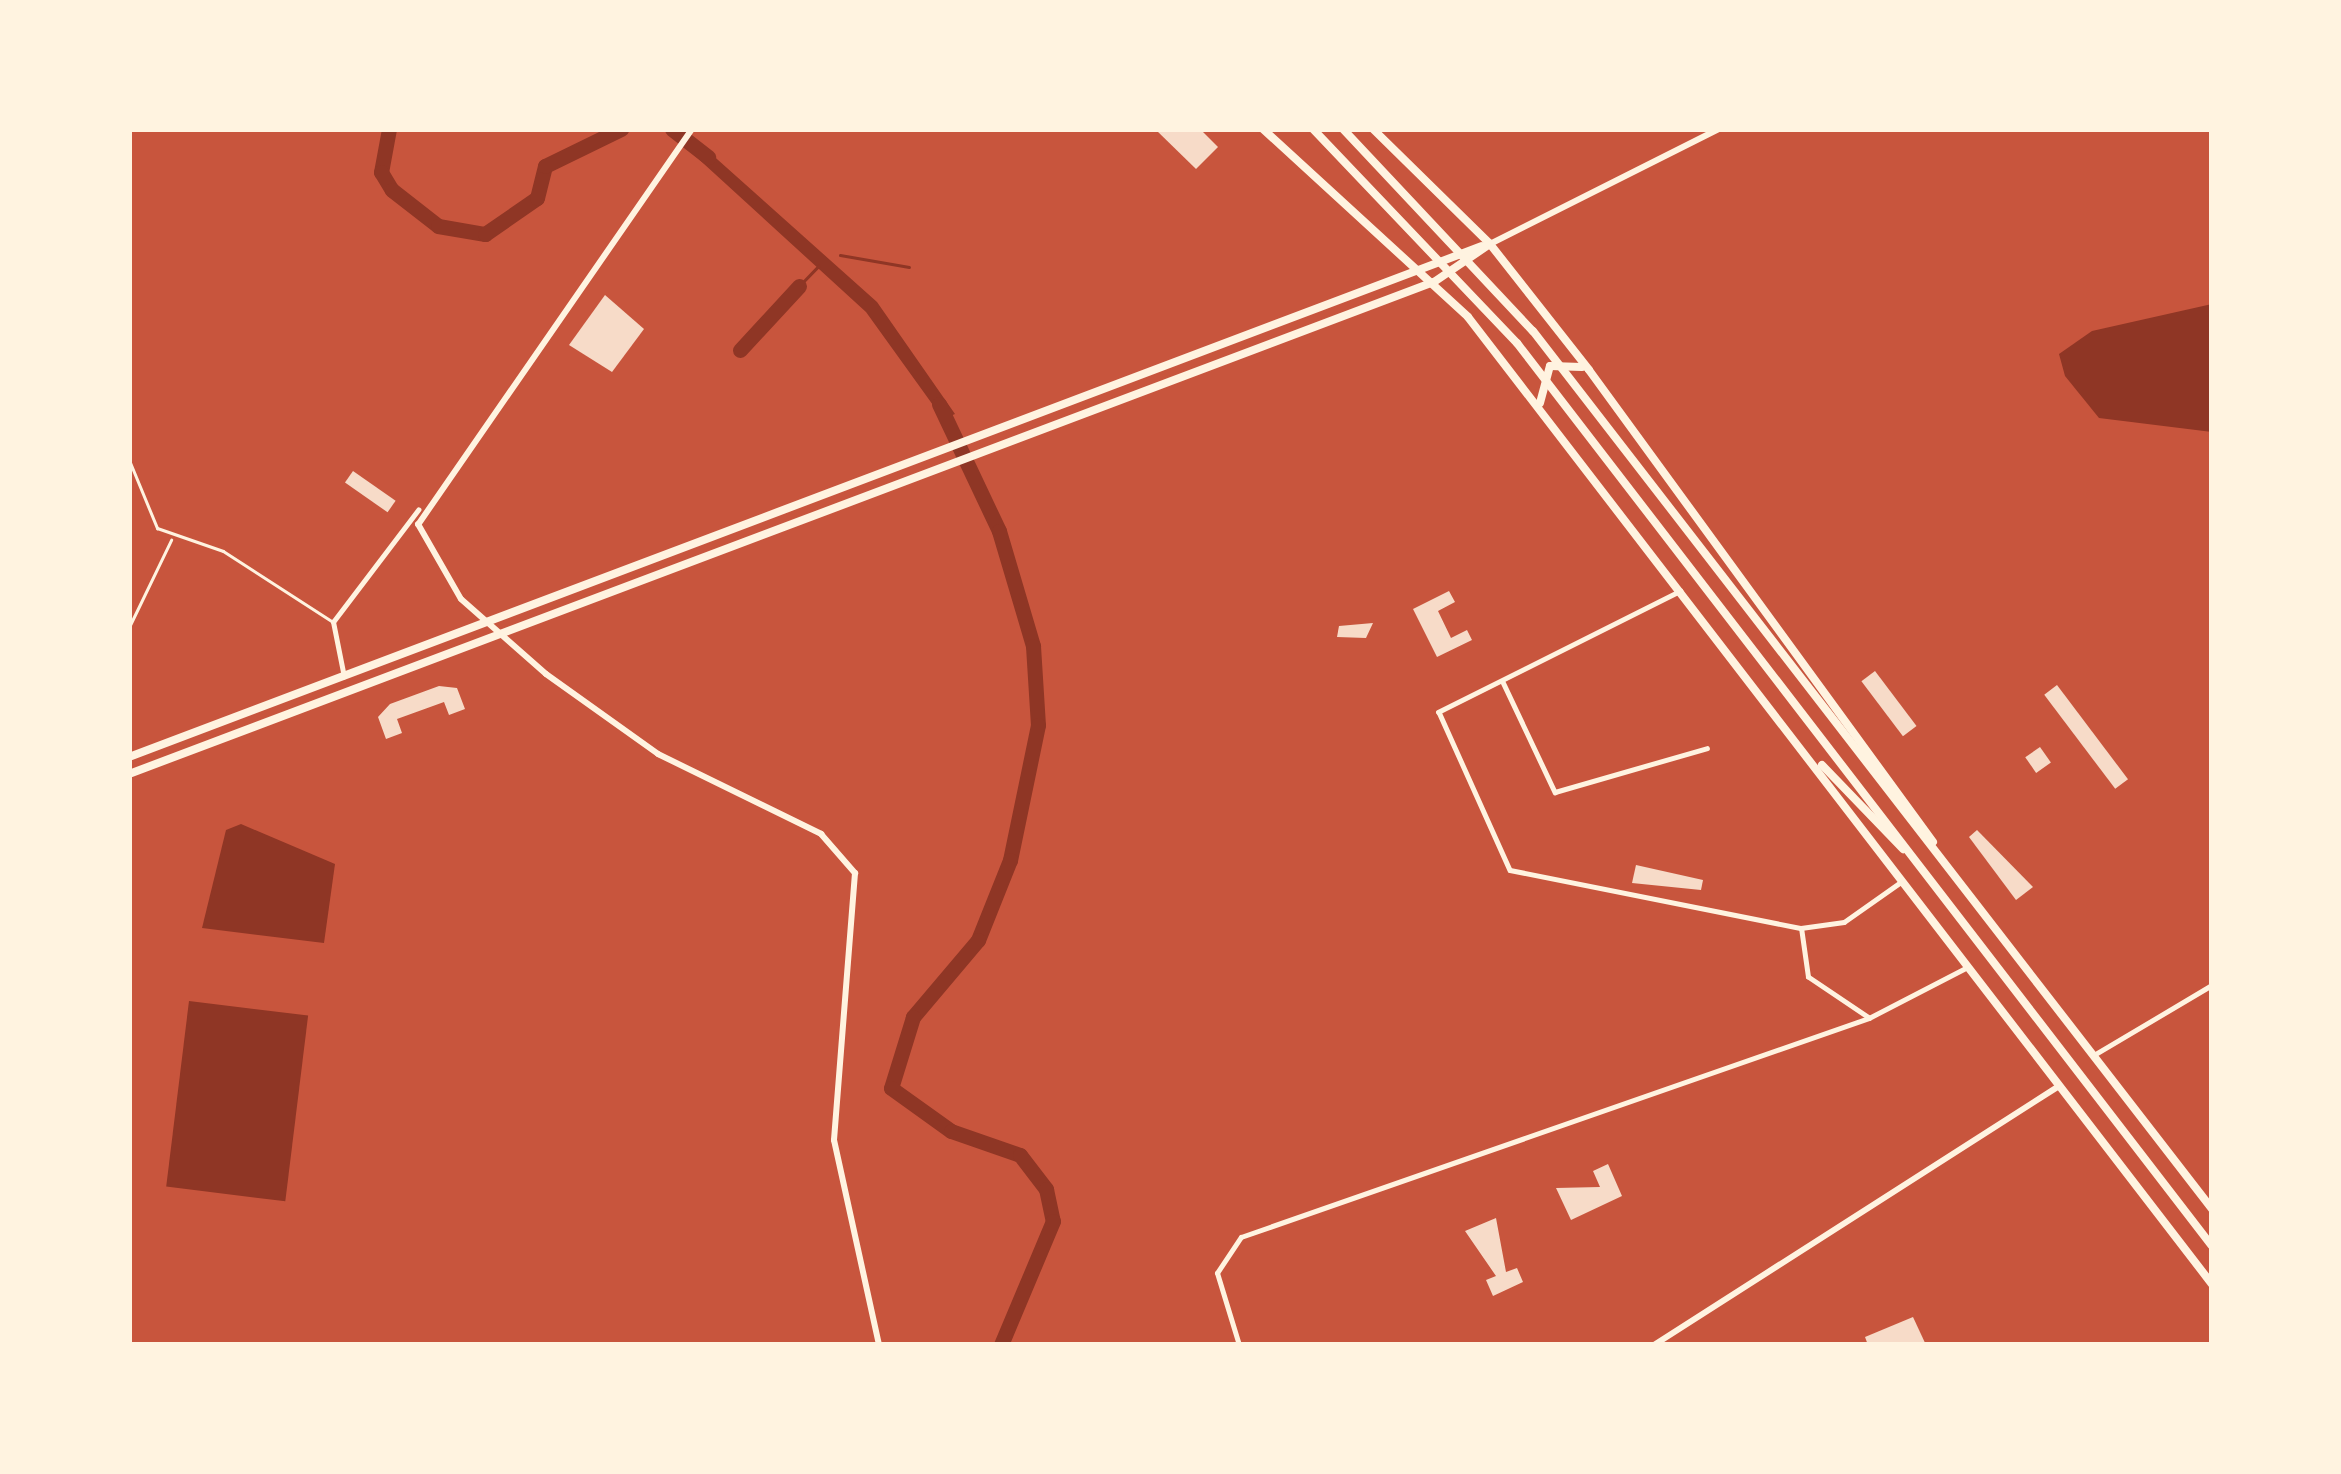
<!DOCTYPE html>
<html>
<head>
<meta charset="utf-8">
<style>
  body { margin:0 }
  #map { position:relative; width:2341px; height:1474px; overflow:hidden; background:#c8553d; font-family:"PT Sans",sans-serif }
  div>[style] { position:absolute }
  .water>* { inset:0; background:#8f3625; transform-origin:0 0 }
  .stream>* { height:3px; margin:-1.5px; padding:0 1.5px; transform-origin:1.5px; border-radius:1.5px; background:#8f3625 }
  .river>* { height:15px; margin:-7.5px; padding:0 7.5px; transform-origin:7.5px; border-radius:7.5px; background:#8f3625 }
  .building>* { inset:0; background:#f7dbc8; transform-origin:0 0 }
  .service>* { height:3px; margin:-1.5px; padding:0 1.5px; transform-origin:1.5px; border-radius:1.5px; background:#fff3e0 }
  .minor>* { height:4.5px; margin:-2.25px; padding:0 2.25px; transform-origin:2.25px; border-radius:2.25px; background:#fff3e0 }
  .tertiary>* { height:6px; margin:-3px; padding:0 3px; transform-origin:3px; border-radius:3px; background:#fff3e0 }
  .secondary>* { height:8px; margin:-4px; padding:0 4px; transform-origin:4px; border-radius:4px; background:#fff3e0 }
  .primary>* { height:8px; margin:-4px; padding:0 4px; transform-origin:4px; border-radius:4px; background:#fff3e0 }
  span { translate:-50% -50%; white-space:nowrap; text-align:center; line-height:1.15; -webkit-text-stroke:9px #fff3e0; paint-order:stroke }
  .frame { position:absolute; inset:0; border:132px solid #fff3e0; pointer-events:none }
</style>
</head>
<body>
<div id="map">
  <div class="water">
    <i style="clip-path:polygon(699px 143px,877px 302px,955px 414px,943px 419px,866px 312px,692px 153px)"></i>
    <i style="clip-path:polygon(2212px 304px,2212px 432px,2099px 418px,2065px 376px,2059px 354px,2092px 331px)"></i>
    <i style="clip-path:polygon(241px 824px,335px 864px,324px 943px,202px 928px,226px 830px)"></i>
    <i style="left:189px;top:1001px;width:120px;height:187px;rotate:7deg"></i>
  </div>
  <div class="stream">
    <i style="left:840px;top:255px;width:70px;rotate:9.9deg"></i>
    <i style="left:799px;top:286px;width:28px;rotate:-46deg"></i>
  </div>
  <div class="river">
    <i style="left:389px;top:129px;width:44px;rotate:100.5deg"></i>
    <i style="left:381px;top:172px;width:21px;rotate:59deg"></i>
    <i style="left:392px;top:190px;width:58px;rotate:38deg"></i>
    <i style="left:438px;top:226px;width:48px;rotate:9.7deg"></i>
    <i style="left:485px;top:234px;width:63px;rotate:-34.7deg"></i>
    <i style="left:537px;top:198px;width:33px;rotate:-76deg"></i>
    <i style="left:545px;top:166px;width:85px;rotate:-26deg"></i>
    <i style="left:672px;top:129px;width:46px;rotate:37.9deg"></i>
    <i style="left:740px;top:350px;width:87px;rotate:-47.3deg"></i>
    <i style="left:939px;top:404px;width:140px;rotate:64.7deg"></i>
    <i style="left:999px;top:531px;width:120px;rotate:73.5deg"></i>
    <i style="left:1033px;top:646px;width:79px;rotate:86.4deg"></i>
    <i style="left:1038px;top:725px;width:138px;rotate:101.7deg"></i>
    <i style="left:1010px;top:860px;width:86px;rotate:111.8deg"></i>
    <i style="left:978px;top:940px;width:101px;rotate:130.2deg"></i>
    <i style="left:913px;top:1017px;width:74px;rotate:107.2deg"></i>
    <i style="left:891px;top:1088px;width:74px;rotate:35.6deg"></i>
    <i style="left:951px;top:1131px;width:73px;rotate:19.2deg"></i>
    <i style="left:1020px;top:1155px;width:43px;rotate:52.6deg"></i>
    <i style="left:1046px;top:1189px;width:33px;rotate:78deg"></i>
    <i style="left:1053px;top:1221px;width:134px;rotate:112.8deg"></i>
  </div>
  <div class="building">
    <i style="clip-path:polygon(1155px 129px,1200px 129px,1218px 147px,1196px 169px)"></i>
    <i style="clip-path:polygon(605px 295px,644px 329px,612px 372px,569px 345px)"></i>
    <i style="left:353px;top:471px;width:52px;height:14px;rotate:35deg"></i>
    <i style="clip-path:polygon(1449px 591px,1455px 602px,1438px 611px,1451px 638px,1467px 630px,1472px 640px,1437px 657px,1413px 609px)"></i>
    <i style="clip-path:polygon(1373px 623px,1366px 638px,1337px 637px,1339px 626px)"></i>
    <i style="left:1875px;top:671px;width:69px;height:17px;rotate:53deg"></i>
    <i style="left:2057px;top:685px;width:118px;height:16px;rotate:53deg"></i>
    <i style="clip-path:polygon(439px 686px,457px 688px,465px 709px,449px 715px,444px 702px,397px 719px,402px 733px,386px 739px,378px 717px,390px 704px)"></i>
    <i style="left:2040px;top:747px;width:19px;height:18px;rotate:55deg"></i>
    <i style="clip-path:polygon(1977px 830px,2033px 887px,2016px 900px,1969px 837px)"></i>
    <i style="clip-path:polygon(1636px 865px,1703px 880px,1701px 890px,1632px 883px)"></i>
    <i style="clip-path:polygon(1608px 1164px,1622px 1196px,1571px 1220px,1556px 1188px,1600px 1187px,1593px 1171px)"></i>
    <i style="clip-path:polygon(1496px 1218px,1506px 1272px,1517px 1268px,1523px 1282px,1493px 1296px,1486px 1280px,1496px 1276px,1465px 1231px)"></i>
    <i style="clip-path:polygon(1913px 1317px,1926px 1345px,1868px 1345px,1865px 1337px)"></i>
  </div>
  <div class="service">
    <i style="left:129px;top:354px;width:3px;rotate:90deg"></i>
    <i style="left:129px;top:460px;width:74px;rotate:67.6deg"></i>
    <i style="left:157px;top:528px;width:70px;rotate:19.2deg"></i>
    <i style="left:223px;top:551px;width:129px;rotate:32.9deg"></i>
    <i style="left:129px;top:627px;width:97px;rotate:-64.2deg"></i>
  </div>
  <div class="minor">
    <i style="left:1681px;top:591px;width:271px;rotate:153.4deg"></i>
    <i style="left:1439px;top:712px;width:173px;rotate:65.8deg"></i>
    <i style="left:1510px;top:870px;width:297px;rotate:11.3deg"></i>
    <i style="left:1801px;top:928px;width:43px;rotate:-7.9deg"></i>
    <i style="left:1844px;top:922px;width:70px;rotate:-35.1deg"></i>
    <i style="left:344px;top:677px;width:56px;rotate:-101.3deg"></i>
    <i style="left:333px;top:622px;width:141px;rotate:-52.8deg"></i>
    <i style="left:1503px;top:682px;width:122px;rotate:64.7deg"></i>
    <i style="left:1555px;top:792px;width:158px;rotate:-16.1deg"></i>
    <i style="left:1869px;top:1018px;width:111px;rotate:-27.3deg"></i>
    <i style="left:2094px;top:1055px;width:137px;rotate:-30.7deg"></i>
    <i style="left:1239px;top:1345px;width:75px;rotate:-107deg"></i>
    <i style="left:1217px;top:1273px;width:43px;rotate:-56.3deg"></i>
    <i style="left:1241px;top:1237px;width:665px;rotate:-19.22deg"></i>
    <i style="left:1869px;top:1018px;width:73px;rotate:-146.1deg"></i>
    <i style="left:1808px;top:977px;width:49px;rotate:-98.1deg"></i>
  </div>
  <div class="tertiary">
    <i style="left:692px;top:129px;width:481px;rotate:124.7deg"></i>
    <i style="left:418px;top:524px;width:86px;rotate:60.2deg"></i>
    <i style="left:461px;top:599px;width:113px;rotate:41.4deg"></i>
    <i style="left:546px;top:674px;width:138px;rotate:35.5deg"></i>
    <i style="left:658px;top:754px;width:182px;rotate:26.1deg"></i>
    <i style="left:821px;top:834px;width:52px;rotate:48.9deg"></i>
    <i style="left:855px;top:873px;width:268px;rotate:94.5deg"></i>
    <i style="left:834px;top:1140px;width:210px;rotate:77.6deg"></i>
    <i style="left:1490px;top:244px;width:256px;rotate:-26.7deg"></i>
    <i style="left:1654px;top:1345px;width:481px;rotate:-32.6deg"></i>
  </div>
  <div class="secondary">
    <i style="left:1263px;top:129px;width:278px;rotate:42.5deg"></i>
    <i style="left:1468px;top:317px;width:1220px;rotate:52.43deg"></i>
    <i style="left:1373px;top:129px;width:164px;rotate:44.5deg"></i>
    <i style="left:1490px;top:244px;width:160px;rotate:51.8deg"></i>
    <i style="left:1589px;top:370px;width:584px;rotate:53.91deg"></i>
    <i style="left:1540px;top:403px;width:38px;rotate:-75deg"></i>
    <i style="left:1550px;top:366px;width:32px;rotate:2deg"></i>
    <i style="left:129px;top:757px;width:1446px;rotate:-20.69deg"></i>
    <i style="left:1822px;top:765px;width:117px;rotate:46deg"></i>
    <i style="left:129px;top:774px;width:1395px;rotate:-20.66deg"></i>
    <i style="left:1434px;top:282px;width:68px;rotate:-34.2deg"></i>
  </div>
  <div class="primary">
    <i style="left:1313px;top:129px;width:296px;rotate:46.4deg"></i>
    <i style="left:1517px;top:343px;width:1139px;rotate:52.42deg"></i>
    <i style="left:1343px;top:129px;width:277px;rotate:46.8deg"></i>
    <i style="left:1533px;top:331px;width:1110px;rotate:52.28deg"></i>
  </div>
  <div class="frame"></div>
</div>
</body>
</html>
